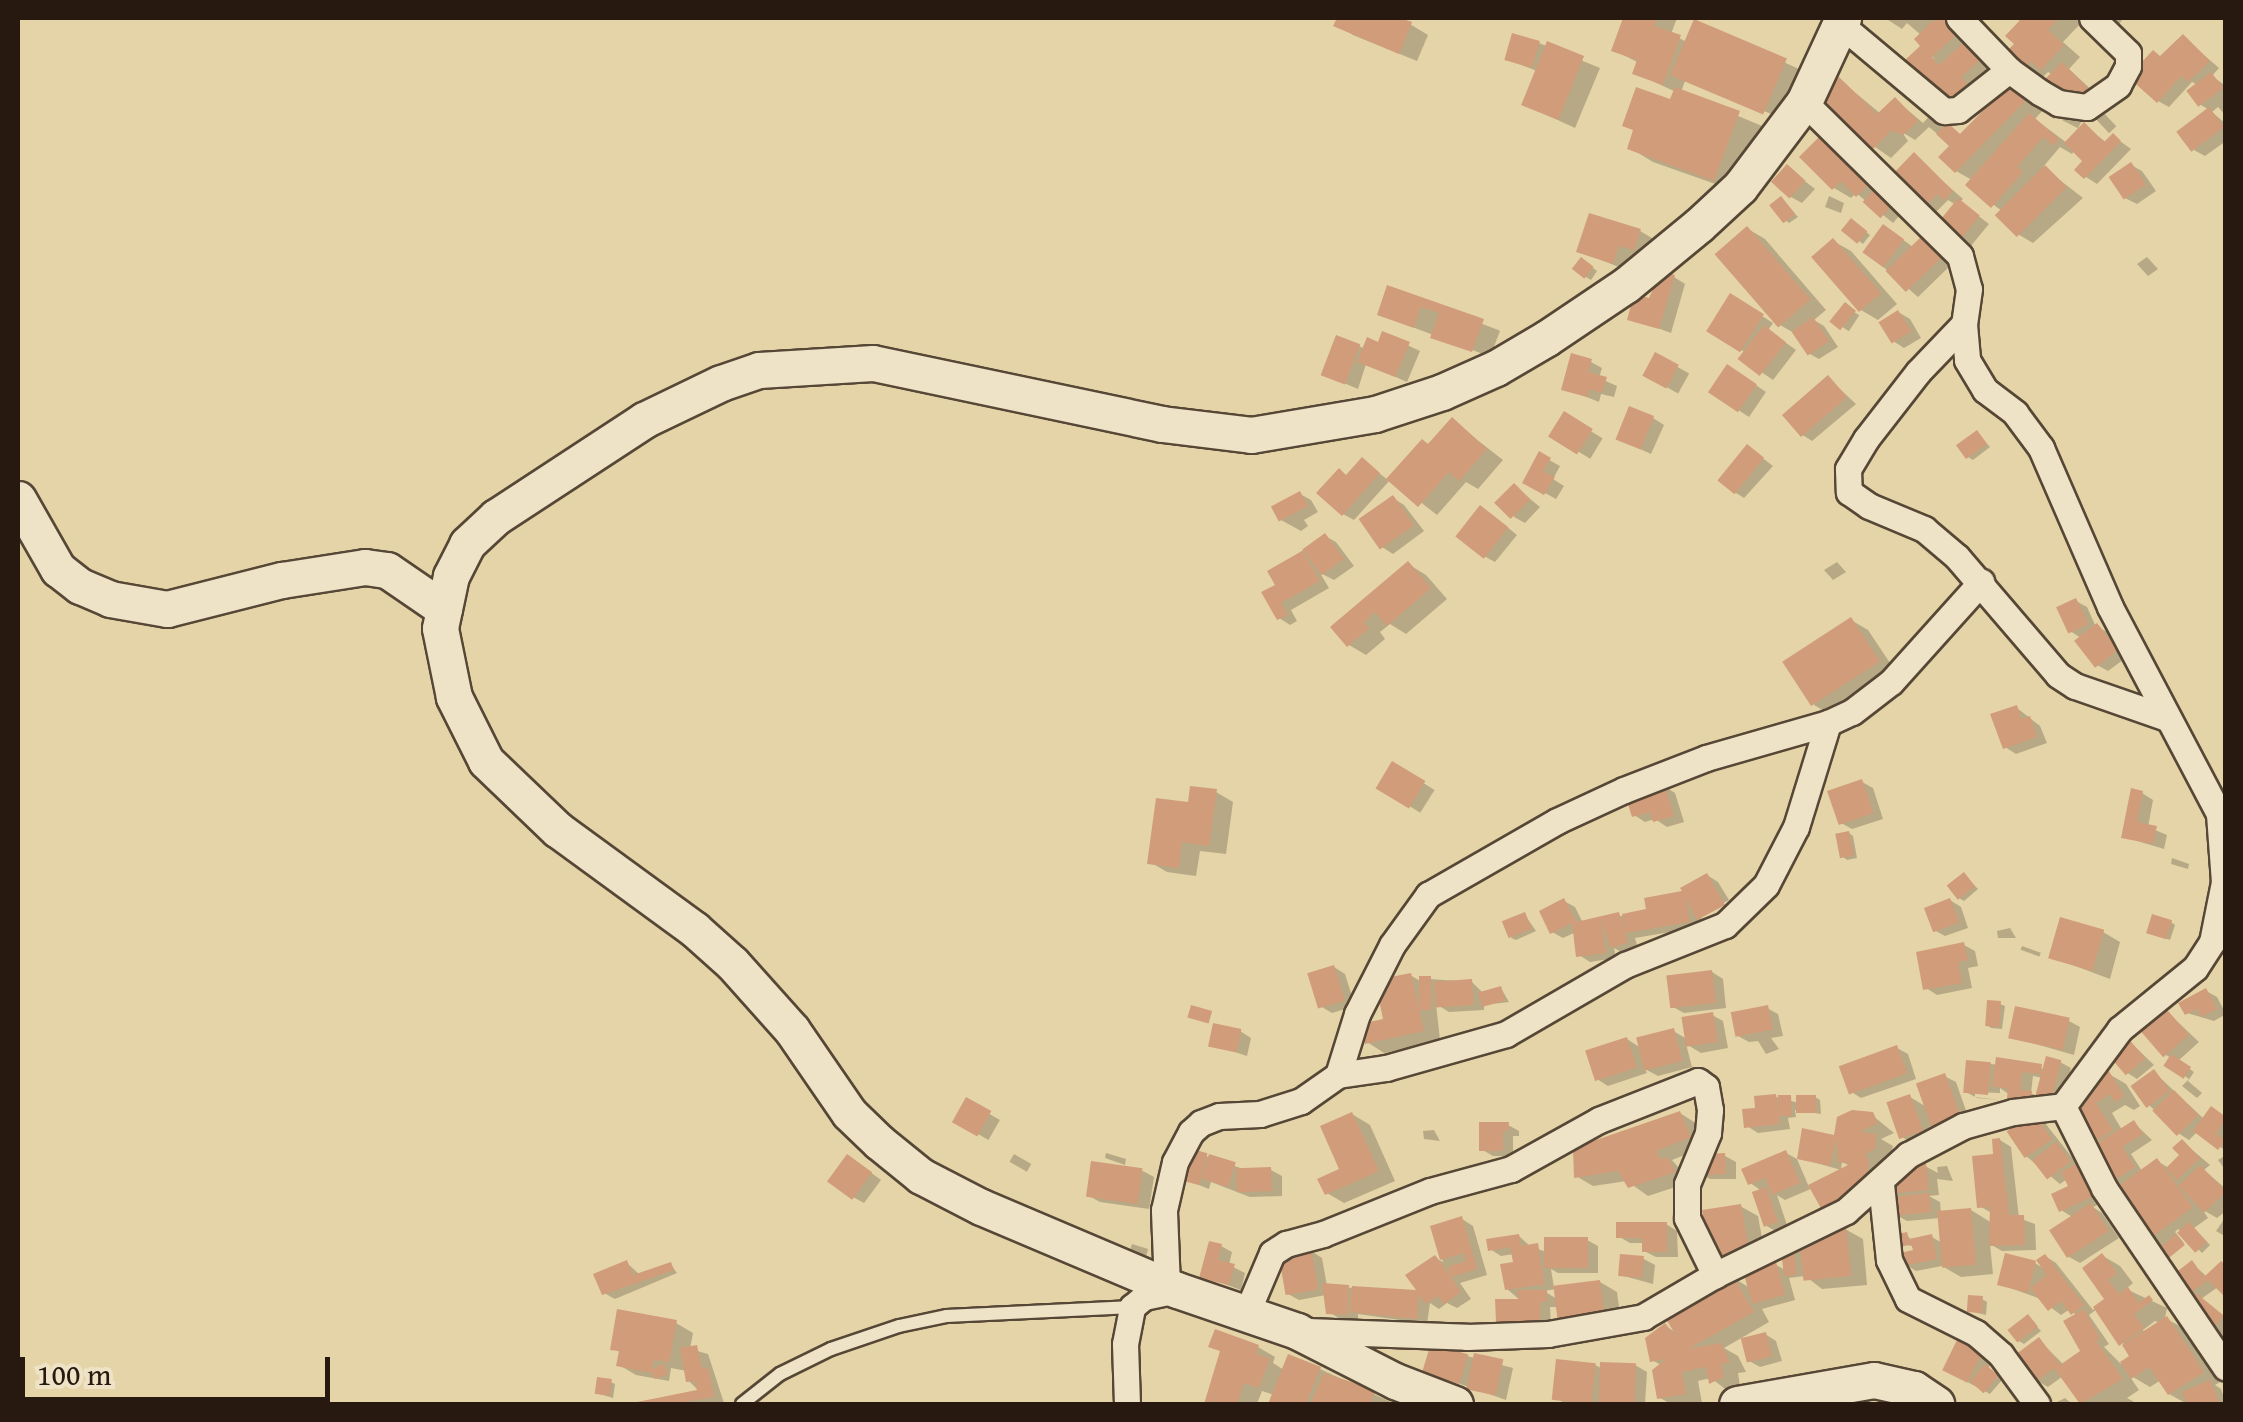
<!DOCTYPE html>
<html>
<head>
<meta charset="utf-8">
<style>
  body { margin:0 }
  #map { position:relative; width:2243px; height:1422px; overflow:hidden; background:#e5d4a7; font-family:"Gentium Book Plus",serif }
  div>[style] { position:absolute }
  .shadow>* { inset:0; background:#0003; transform-origin:0 0 }
  .building>* { inset:0; background:#d19c79; transform-origin:0 0 }
  .roads { filter:drop-shadow(2px 0 #564736) drop-shadow(-2px 0 #564736) drop-shadow(0 2px #564736) drop-shadow(0 -2px #564736) }
  .lane>* { height:12px; margin:-6px; padding:0 6px; transform-origin:6px; border-radius:6px; background:#eee3c6 }
  .street>* { height:25px; margin:-12.5px; padding:0 12.5px; transform-origin:12.5px; border-radius:12.5px; background:#eee3c6 }
  .secondary>* { height:35px; margin:-17.5px; padding:0 17.5px; transform-origin:17.5px; border-radius:17.5px; background:#eee3c6 }
  span { translate:-50% -50%; white-space:nowrap; text-align:center; line-height:1.15; -webkit-text-stroke:10px #eee3c6; paint-order:stroke }
  .frame { position:absolute; inset:0; border:20px solid #271810; pointer-events:none }
  .scale { position:absolute; left:20px; top:1357px; width:310px; height:45px; box-sizing:border-box; border:5px solid #271810; border-top:0; padding-left:12px; font-size:30px; line-height:35px; white-space:nowrap; color:#271810; -webkit-text-stroke:8px #eee3c6; paint-order:stroke }
</style>
</head>
<body>
<div id="map">
  <div class="shadow">
    <i style="clip-path:polygon(1339px 18px,1400px 18px,1428px 35px,1417px 61px,1353px 35px,1336px 25px)"></i>
    <i style="clip-path:polygon(1625px 18px,1677px 18px,1671px 34px,1687px 42px,1696px 22px,1810px 74px,1790px 121px,1685px 81px,1681px 92px,1762px 126px,1738px 192px,1653px 162px,1630px 148px,1672px 102px,1676px 92px,1635px 73px,1639px 63px,1614px 50px)"></i>
    <i style="clip-path:polygon(1885px 18px,1945px 18px,1999px 68px,1965px 117px,1921px 35px,1907px 23px,1902px 29px)"></i>
    <i style="clip-path:polygon(2015px 18px,2075px 18px,2081px 23px,2063px 42px,2080px 57px,2069px 69px,2097px 95px,2084px 108px,2053px 75px,2048px 72px,2040px 80px,2023px 70px,2018px 43px,2022px 22px)"></i>
    <i style="clip-path:polygon(2101px 18px,2123px 18px,2119px 25px)"></i>
    <i style="clip-path:polygon(2183px 37px,2219px 68px,2212px 76px,2226px 86px,2226px 116px,2218px 107px,2212px 112px,2226px 124px,2226px 141px,2205px 156px,2194px 150px,2209px 110px,2201px 105px,2198px 85px,2192px 82px,2169px 107px,2158px 101px,2162px 58px)"></i>
    <i style="clip-path:polygon(1539px 43px,1600px 68px,1575px 128px,1523px 104px,1537px 71px,1506px 59px)"></i>
    <i style="clip-path:polygon(2020px 76px,2064px 108px,2054px 119px,2043px 110px,2035px 119px,2067px 143px,2084px 125px,2107px 143px,2113px 136px,2131px 149px,2097px 184px,2086px 177px,2086px 161px,2075px 150px,2072px 154px,2060px 147px,2043px 167px,2083px 198px,2033px 243px,2016px 233px,2003px 212px,1968px 185px,1972px 180px,1956px 171px,1952px 146px,1929px 127px,1915px 140px,1902px 132px,1908px 141px,1891px 158px,1836px 120px,1840px 80px,1881px 114px,1896px 100px,1923px 123px,1935px 110px,1961px 137px)"></i>
    <i style="left:2102px;top:111px;width:21px;height:10px;rotate:47deg"></i>
    <i style="left:2066px;top:112px;width:18px;height:9px;rotate:27deg"></i>
    <i style="clip-path:polygon(1914px 156px,1963px 199px,1960px 202px,1989px 224px,1970px 247px,1959px 241px,1956px 205px,1948px 200px,1935px 213px,1924px 207px)"></i>
    <i style="clip-path:polygon(1803px 157px,1880px 164px,1905px 209px,1893px 223px,1856px 193px,1851px 198px,1834px 188px)"></i>
    <i style="clip-path:polygon(2131px 165px,2142px 171px,2156px 191px,2137px 204px,2125px 198px)"></i>
    <i style="clip-path:polygon(1788px 168px,1815px 189px,1802px 203px,1791px 197px)"></i>
    <i style="clip-path:polygon(1829px 196px,1844px 203px,1841px 213px,1825px 207px)"></i>
    <i style="clip-path:polygon(1782px 199px,1798px 217px,1789px 223px,1785px 220px)"></i>
    <i style="clip-path:polygon(1856px 224px,1870px 235px,1863px 244px,1859px 241px)"></i>
    <i style="clip-path:polygon(1748px 229px,1765px 239px,1826px 310px,1814px 320px,1824px 326px,1838px 347px,1819px 359px,1808px 353px,1796px 334px,1780px 325px)"></i>
    <i style="clip-path:polygon(1640px 231px,1657px 241px,1631px 272px,1579px 251px)"></i>
    <i style="clip-path:polygon(1895px 234px,1913px 247px,1923px 238px,1953px 263px,1918px 297px,1866px 252px)"></i>
    <i style="clip-path:polygon(1833px 241px,1851px 251px,1897px 304px,1878px 320px,1861px 310px)"></i>
    <i style="clip-path:polygon(2147px 257px,2158px 269px,2148px 276px,2137px 264px)"></i>
    <i style="clip-path:polygon(1586px 263px,1597px 271px,1591px 280px,1586px 277px)"></i>
    <i style="clip-path:polygon(1674px 277px,1685px 284px,1671px 333px,1630px 318px)"></i>
    <i style="left:1389px;top:288px;width:119px;height:28px;rotate:21deg"></i>
    <i style="clip-path:polygon(1731px 296px,1773px 323px,1768px 330px,1796px 350px,1773px 380px,1742px 359px,1746px 353px,1709px 330px)"></i>
    <i style="left:1845px;top:306px;width:17px;height:19px;rotate:33deg"></i>
    <i style="clip-path:polygon(1898px 312px,1910px 319px,1921px 338px,1904px 348px,1893px 341px)"></i>
    <i style="clip-path:polygon(1383px 334px,1420px 351px,1407px 382px,1366px 364px,1358px 389px,1325px 375px,1359px 346px,1365px 349px,1379px 345px)"></i>
    <i style="left:1656px;top:355px;width:38px;height:23px;rotate:29deg"></i>
    <i style="clip-path:polygon(1591px 362px,1602px 368px,1599px 378px,1617px 386px,1614px 397px,1601px 394px,1599px 402px,1564px 388px)"></i>
    <i style="clip-path:polygon(1738px 373px,1766px 392px,1749px 417px,1711px 392px)"></i>
    <i style="clip-path:polygon(1828px 378px,1856px 404px,1812px 441px,1801px 434px)"></i>
    <i style="left:1564px;top:415px;width:45px;height:24px;rotate:31deg"></i>
    <i style="clip-path:polygon(1653px 418px,1664px 425px,1651px 454px,1629px 444px)"></i>
    <i style="clip-path:polygon(1453px 421px,1503px 460px,1478px 489px,1466px 482px,1437px 515px,1391px 479px,1354px 520px,1343px 514px,1348px 476px,1362px 460px,1388px 480px)"></i>
    <i style="clip-path:polygon(1977px 433px,1990px 447px,1973px 460px,1968px 457px)"></i>
    <i style="clip-path:polygon(1748px 447px,1773px 466px,1744px 498px,1733px 491px)"></i>
    <i style="clip-path:polygon(1540px 455px,1560px 466px,1553px 479px,1564px 486px,1556px 499px,1525px 482px)"></i>
    <i style="clip-path:polygon(1514px 486px,1540px 507px,1525px 523px,1514px 517px)"></i>
    <i style="clip-path:polygon(1300px 494px,1311px 500px,1318px 512px,1304px 520px,1308px 526px,1301px 531px,1281px 520px)"></i>
    <i style="clip-path:polygon(1393px 498px,1404px 505px,1424px 531px,1393px 554px,1382px 547px)"></i>
    <i style="clip-path:polygon(1491px 514px,1517px 535px,1495px 562px,1484px 556px)"></i>
    <i style="clip-path:polygon(1325px 536px,1336px 542px,1354px 566px,1334px 580px,1320px 573px,1329px 588px,1291px 610px,1297px 621px,1290px 625px,1279px 618px,1279px 586px,1271px 571px)"></i>
    <i style="clip-path:polygon(1837px 562px,1846px 572px,1833px 580px,1824px 570px)"></i>
    <i style="clip-path:polygon(1408px 564px,1426px 575px,1447px 599px,1406px 634px,1390px 624px,1380px 632px,1385px 639px,1366px 655px,1349px 645px,1334px 627px)"></i>
    <i style="clip-path:polygon(2076px 601px,2087px 607px,2096px 627px,2108px 632px,2127px 657px,2108px 671px,2097px 665px,2081px 638px,2070px 631px)"></i>
    <i style="clip-path:polygon(1851px 620px,1868px 630px,1896px 672px,1832px 715px,1814px 705px)"></i>
    <i style="clip-path:polygon(2017px 708px,2040px 726px,2047px 743px,2016px 754px,2005px 747px)"></i>
    <i style="left:1393px;top:764px;width:49px;height:27px;rotate:32deg"></i>
    <i style="clip-path:polygon(1862px 782px,1873px 788px,1883px 819px,1852px 829px,1841px 823px)"></i>
    <i style="clip-path:polygon(1664px 786px,1675px 793px,1684px 822px,1667px 827px,1655px 819px,1645px 822px,1634px 815px)"></i>
    <i style="clip-path:polygon(1216px 792px,1233px 802px,1226px 854px,1200px 851px,1196px 876px,1167px 872px,1150px 862px)"></i>
    <i style="clip-path:polygon(2142px 793px,2153px 800px,2148px 827px,2167px 835px,2164px 849px,2124px 837px)"></i>
    <i style="clip-path:polygon(1849px 833px,1853px 836px,1857px 858px,1847px 860px,1843px 857px)"></i>
    <i style="clip-path:polygon(2172px 858px,2189px 864px,2188px 869px,2171px 864px)"></i>
    <i style="clip-path:polygon(1707px 875px,1718px 882px,1729px 900px,1702px 915px,1700px 927px,1635px 938px,1638px 949px,1623px 953px,1614px 948px,1616px 958px,1590px 962px,1579px 955px,1576px 932px,1563px 938px,1552px 932px,1564px 901px,1575px 907px,1583px 923px,1649px 911px,1685px 893px)"></i>
    <i style="clip-path:polygon(1964px 875px,1978px 889px,1964px 901px,1959px 898px)"></i>
    <i style="clip-path:polygon(1950px 900px,1961px 907px,1968px 928px,1945px 936px,1934px 930px)"></i>
    <i style="clip-path:polygon(1525px 915px,1536px 931px,1516px 940px,1511px 938px)"></i>
    <i style="clip-path:polygon(2171px 922px,2175px 925px,2170px 940px,2154px 934px)"></i>
    <i style="clip-path:polygon(2010px 928px,2016px 938px,1998px 938px,1997px 931px)"></i>
    <i style="clip-path:polygon(2103px 932px,2120px 942px,2110px 979px,2051px 957px)"></i>
    <i style="clip-path:polygon(1964px 945px,1975px 951px,1978px 966px,1968px 968px,1972px 988px,1937px 995px,1926px 988px)"></i>
    <i style="left:2022px;top:946px;width:20px;height:4px;rotate:20deg"></i>
    <i style="clip-path:polygon(1334px 967px,1345px 974px,1355px 1006px,1332px 1013px,1320px 1006px)"></i>
    <i style="clip-path:polygon(1712px 972px,1723px 979px,1726px 1008px,1684px 1013px,1673px 1007px)"></i>
    <i style="clip-path:polygon(1410px 975px,1422px 982px,1430px 979px,1472px 982px,1483px 993px,1501px 988px,1509px 1002px,1484px 1005px,1484px 1010px,1449px 1012px,1436px 1004px,1440px 1040px,1384px 1053px,1367px 1042px,1386px 1021px)"></i>
    <i style="clip-path:polygon(2206px 991px,2217px 997px,2226px 1014px,2214px 1021px,2187px 1013px)"></i>
    <i style="clip-path:polygon(2000px 1004px,2005px 1006px,2002px 1029px,1991px 1028px,1987px 1025px)"></i>
    <i style="clip-path:polygon(2162px 1007px,2199px 1042px,2178px 1061px,2194px 1072px,2188px 1081px,2202px 1093px,2197px 1098px,2182px 1086px,2189px 1079px,2167px 1064px,2171px 1058px,2166px 1055px)"></i>
    <i style="clip-path:polygon(1767px 1008px,1778px 1014px,1783px 1036px,1771px 1038px,1779px 1049px,1766px 1054px,1758px 1041px,1749px 1042px,1738px 1036px)"></i>
    <i style="clip-path:polygon(1712px 1015px,1723px 1021px,1728px 1048px,1701px 1053px,1686px 1044px,1692px 1067px,1658px 1076px,1645px 1069px,1647px 1073px,1608px 1086px,1597px 1079px,1627px 1039px,1641px 1048px,1673px 1031px,1689px 1040px)"></i>
    <i style="clip-path:polygon(2069px 1021px,2080px 1027px,2074px 1055px,2011px 1037px)"></i>
    <i style="clip-path:polygon(1240px 1031px,1251px 1038px,1247px 1056px,1211px 1044px)"></i>
    <i style="clip-path:polygon(2128px 1040px,2154px 1065px,2137px 1079px,2126px 1072px)"></i>
    <i style="clip-path:polygon(1897px 1048px,1908px 1054px,1916px 1079px,1861px 1098px,1850px 1091px)"></i>
    <i style="clip-path:polygon(evenodd,2060px 1062px,2071px 1068px,2060px 1107px,2021px 1103px,2000px 1088px,2000px 1093px,1975px 1092px,1975px 1097px,2000px 1100px,1977px 1098px,1966px 1092px,1990px 1064px,2046px 1069px,2060px 1062px,2033px 1076px,2043px 1078px,2038px 1097px,2031px 1093px,2033px 1076px)"></i>
    <i style="clip-path:polygon(2154px 1072px,2204px 1119px,2212px 1110px,2226px 1118px,2226px 1151px,2198px 1131px,2189px 1140px,2178px 1133px,2150px 1106px)"></i>
    <i style="clip-path:polygon(2109px 1074px,2126px 1084px,2140px 1106px,2134px 1110px,2125px 1105px,2112px 1113px,2122px 1130px,2134px 1123px,2152px 1140px,2131px 1154px,2142px 1171px,2157px 1161px,2169px 1168px,2182px 1155px,2183px 1142px,2210px 1165px,2204px 1170px,2226px 1189px,2226px 1211px,2217px 1218px,2203px 1210px,2208px 1218px,2194px 1228px,2210px 1245px,2202px 1253px,2178px 1229px,2175px 1232px,2184px 1243px,2160px 1260px,2121px 1186px,2112px 1181px,2100px 1145px,2067px 1100px)"></i>
    <i style="clip-path:polygon(1944px 1076px,1956px 1082px,1971px 1125px,1942px 1134px,1929px 1126px,1933px 1136px,1913px 1144px,1902px 1137px,1910px 1097px,1925px 1106px)"></i>
    <i style="clip-path:polygon(1776px 1097px,1799px 1103px,1815px 1097px,1820px 1100px,1821px 1114px,1795px 1110px,1796px 1117px,1788px 1118px,1790px 1129px,1758px 1133px,1747px 1126px)"></i>
    <i style="left:967px;top:1101px;width:38px;height:23px;rotate:30deg"></i>
    <i style="clip-path:polygon(1680px 1113px,1697px 1124px,1707px 1146px,1672px 1160px,1691px 1182px,1648px 1196px,1627px 1181px,1593px 1186px,1576px 1176px)"></i>
    <i style="clip-path:polygon(1352px 1114px,1370px 1125px,1395px 1181px,1344px 1203px,1327px 1193px,1342px 1170px)"></i>
    <i style="clip-path:polygon(1872px 1115px,1894px 1133px,1881px 1139px,1893px 1146px,1886px 1173px,1813px 1188px,1785px 1200px,1777px 1195px,1788px 1228px,1777px 1232px,1765px 1225px,1762px 1191px,1750px 1183px,1786px 1153px,1797px 1159px,1809px 1187px,1850px 1166px,1842px 1162px,1841px 1170px,1799px 1158px,1833px 1139px,1840px 1142px)"></i>
    <i style="clip-path:polygon(2034px 1116px,2045px 1123px,2082px 1170px,2102px 1203px,2093px 1207px,2102px 1213px,2119px 1238px,2080px 1263px,2069px 1257px,2074px 1218px,2061px 1210px,2071px 1187px,2067px 1179px,2060px 1184px,2026px 1156px)"></i>
    <i style="clip-path:polygon(1508px 1125px,1519px 1131px,1519px 1136px,1513px 1136px,1513px 1156px,1493px 1156px,1481px 1149px)"></i>
    <i style="clip-path:polygon(1434px 1130px,1440px 1141px,1424px 1139px,1423px 1131px)"></i>
    <i style="clip-path:polygon(2000px 1140px,2011px 1147px,2019px 1218px,2035px 1224px,2036px 1250px,2002px 1251px,1990px 1244px,1993px 1274px,1961px 1277px,1942px 1266px,1916px 1271px,1905px 1264px,1915px 1252px,1914px 1246px,1903px 1245px,1906px 1235px,1912px 1240px,1932px 1237px,1942px 1243px,1940px 1218px,1907px 1221px,1896px 1215px,1902px 1198px,1891px 1192px,1925px 1166px,1938px 1173px,1937px 1167px,1947px 1166px,1953px 1181px,1937px 1179px,1939px 1195px,1929px 1196px,1940px 1202px,1941px 1213px,1971px 1210px,1992px 1223px,1992px 1213px,1979px 1206px)"></i>
    <i style="clip-path:polygon(1106px 1153px,1126px 1159px,1125px 1165px,1105px 1158px)"></i>
    <i style="left:1014px;top:1154px;width:20px;height:9px;rotate:30deg"></i>
    <i style="clip-path:polygon(2226px 1155px,2226px 1171px,2218px 1160px)"></i>
    <i style="clip-path:polygon(1206px 1156px,1246px 1170px,1271px 1170px,1282px 1176px,1282px 1196px,1250px 1197px,1211px 1182px,1209px 1189px,1186px 1180px)"></i>
    <i style="clip-path:polygon(1725px 1156px,1736px 1162px,1736px 1179px,1710px 1179px,1699px 1173px)"></i>
    <i style="clip-path:polygon(858px 1163px,881px 1180px,864px 1203px,853px 1197px)"></i>
    <i style="clip-path:polygon(1143px 1171px,1154px 1177px,1149px 1209px,1100px 1202px,1089px 1196px)"></i>
    <i style="clip-path:polygon(1740px 1206px,1758px 1216px,1766px 1260px,1714px 1269px,1706px 1224px)"></i>
    <i style="clip-path:polygon(2225px 1218px,2226px 1218px,2226px 1237px,2216px 1231px)"></i>
    <i style="clip-path:polygon(1462px 1219px,1473px 1226px,1487px 1275px,1460px 1283px,1471px 1299px,1457px 1308px,1447px 1303px,1439px 1309px,1430px 1303px,1427px 1324px,1358px 1314px,1358px 1320px,1340px 1319px,1329px 1312px,1326px 1295px,1299px 1300px,1288px 1294px,1311px 1251px,1322px 1258px,1327px 1286px,1421px 1293px,1435px 1258px,1443px 1262px,1433px 1227px)"></i>
    <i style="clip-path:polygon(1666px 1224px,1677px 1231px,1678px 1257px,1656px 1257px,1644px 1251px,1644px 1243px,1630px 1243px,1618px 1236px)"></i>
    <i style="clip-path:polygon(1845px 1229px,1863px 1239px,1867px 1285px,1822px 1289px,1805px 1276px,1789px 1278px,1795px 1300px,1762px 1309px,1769px 1322px,1724px 1348px,1738px 1356px,1746px 1372px,1738px 1373px,1740px 1386px,1729px 1392px,1711px 1378px,1698px 1381px,1702px 1403px,1671px 1404px,1660px 1398px,1661px 1365px,1652px 1360px,1665px 1326px,1677px 1333px,1732px 1277px,1750px 1288px,1776px 1265px,1785px 1270px,1793px 1245px,1802px 1250px)"></i>
    <i style="clip-path:polygon(evenodd,1519px 1236px,1531px 1247px,1547px 1252px,1587px 1240px,1598px 1246px,1598px 1273px,1558px 1273px,1551px 1269px,1554px 1288px,1600px 1282px,1617px 1292px,1623px 1335px,1579px 1341px,1558px 1307px,1550px 1307px,1551px 1326px,1509px 1327px,1498px 1321px,1521px 1301px,1507px 1289px,1516px 1264px,1514px 1254px,1501px 1256px,1490px 1249px,1519px 1236px,1556px 1289px,1557px 1299px,1544px 1291px,1556px 1289px)"></i>
    <i style="left:1132px;top:1244px;width:17px;height:12px;rotate:17deg"></i>
    <i style="clip-path:polygon(1221px 1246px,1232px 1252px,1229px 1265px,1245px 1273px,1241px 1290px,1202px 1276px)"></i>
    <i style="clip-path:polygon(evenodd,2045px 1256px,2056px 1263px,2093px 1310px,2108px 1299px,2103px 1256px,2120px 1266px,2133px 1283px,2126px 1289px,2167px 1308px,2165px 1318px,2185px 1329px,2220px 1382px,2215px 1385px,2221px 1389px,2226px 1404px,2187px 1404px,2169px 1394px,2161px 1380px,2150px 1387px,2128px 1374px,2139px 1390px,2127px 1398px,2138px 1404px,2083px 1404px,2063px 1376px,2048px 1387px,2036px 1380px,2039px 1340px,2064px 1365px,2085px 1350px,2077px 1316px,2070px 1309px,2061px 1315px,2038px 1298px,1999px 1284px,2035px 1263px,2046px 1270px,2045px 1256px,2097px 1309px,2133px 1356px,2121px 1364px,2104px 1347px,2109px 1344px,2089px 1315px,2097px 1309px,2045px 1256px,2155px 1321px,2160px 1323px,2145px 1333px,2143px 1330px,2155px 1321px)"></i>
    <i style="clip-path:polygon(1644px 1259px,1655px 1265px,1653px 1284px,1620px 1275px)"></i>
    <i style="clip-path:polygon(627px 1263px,640px 1275px,671px 1265px,677px 1273px,615px 1299px,604px 1293px)"></i>
    <i style="clip-path:polygon(2192px 1263px,2218px 1287px,2201px 1299px,2226px 1318px,2226px 1349px,2186px 1296px)"></i>
    <i style="clip-path:polygon(1982px 1299px,1987px 1302px,1986px 1315px,1969px 1311px)"></i>
    <i style="clip-path:polygon(2028px 1317px,2041px 1331px,2024px 1344px,2019px 1341px)"></i>
    <i style="clip-path:polygon(676px 1323px,693px 1333px,690px 1349px,708px 1354px,724px 1403px,636px 1404px,700px 1392px,689px 1381px,687px 1371px,671px 1368px,669px 1381px,636px 1375px,619px 1365px,621px 1353px,613px 1348px)"></i>
    <i style="clip-path:polygon(1765px 1334px,1776px 1341px,1782px 1361px,1760px 1367px,1749px 1361px)"></i>
    <i style="clip-path:polygon(1959px 1341px,1993px 1359px,1988px 1369px,2002px 1380px,1990px 1394px,1956px 1376px)"></i>
    <i style="clip-path:polygon(1211px 1346px,1258px 1347px,1275px 1357px,1273px 1363px,1284px 1370px,1320px 1369px,1395px 1404px,1270px 1404px,1274px 1395px,1262px 1391px,1257px 1404px,1207px 1404px,1222px 1352px)"></i>
    <i style="clip-path:polygon(1467px 1356px,1513px 1368px,1506px 1400px,1426px 1372px)"></i>
    <i style="clip-path:polygon(1595px 1365px,1603px 1369px,1635px 1365px,1647px 1372px,1645px 1404px,1566px 1404px,1556px 1398px)"></i>
    <i style="clip-path:polygon(611px 1382px,615px 1384px,613px 1398px,597px 1393px)"></i>
    <i style="clip-path:polygon(1854px 1395px,1864px 1404px,1813px 1404px)"></i>
    <i style="clip-path:polygon(2065px 1398px,2072px 1404px,2053px 1404px)"></i>
  </div>
  <div class="building">
    <i style="clip-path:polygon(1337px 18px,1400px 18px,1412px 22px,1399px 54px,1333px 26px)"></i>
    <i style="clip-path:polygon(1623px 18px,1657px 18px,1654px 26px,1681px 35px,1663px 85px,1632px 74px,1637px 60px,1611px 51px)"></i>
    <i style="clip-path:polygon(1936px 18px,1945px 18px,1958px 33px,1932px 57px,1939px 65px,1967px 39px,1984px 57px,1961px 77px,1970px 87px,1946px 109px,1903px 62px,1920px 46px,1914px 39px)"></i>
    <i style="clip-path:polygon(2022px 18px,2059px 18px,2048px 30px,2064px 45px,2041px 70px,2031px 61px,2022px 72px,2003px 55px,2014px 44px,2005px 36px)"></i>
    <i style="left:1694px;top:19px;width:101px;height:61px;rotate:23deg"></i>
    <i style="left:1512px;top:33px;width:29px;height:28px;rotate:16deg"></i>
    <i style="clip-path:polygon(2183px 34px,2210px 61px,2188px 82px,2181px 76px,2157px 103px,2128px 77px,2153px 50px,2160px 56px)"></i>
    <i style="left:1547px;top:41px;width:40px;height:69px;rotate:22deg"></i>
    <i style="left:2062px;top:62px;width:37px;height:23px;rotate:45deg"></i>
    <i style="left:2211px;top:72px;width:20px;height:31px;rotate:53deg"></i>
    <i style="clip-path:polygon(2020px 73px,2037px 89px,1955px 173px,1938px 157px,1949px 146px,1936px 134px,1948px 123px,1960px 134px)"></i>
    <i style="clip-path:polygon(1839px 77px,1877px 114px,1895px 97px,1918px 121px,1903px 135px,1892px 130px,1872px 150px,1839px 117px,1835px 122px,1815px 102px)"></i>
    <i style="clip-path:polygon(1636px 87px,1670px 99px,1675px 87px,1740px 111px,1714px 181px,1627px 149px,1633px 130px,1622px 126px)"></i>
    <i style="left:2209px;top:107px;width:25px;height:41px;rotate:53deg"></i>
    <i style="clip-path:polygon(2029px 113px,2059px 139px,2053px 146px,2043px 137px,2017px 167px,2023px 172px,1991px 208px,1965px 185px)"></i>
    <i style="clip-path:polygon(2084px 122px,2104px 142px,2113px 133px,2121px 141px,2084px 179px,2074px 170px,2082px 161px,2064px 143px)"></i>
    <i style="clip-path:polygon(1826px 130px,1874px 179px,1856px 197px,1841px 181px,1832px 190px,1799px 157px)"></i>
    <i style="clip-path:polygon(1914px 152px,1953px 191px,1944px 201px,1937px 194px,1923px 209px,1890px 177px)"></i>
    <i style="left:2131px;top:162px;width:27px;height:27px;rotate:56deg"></i>
    <i style="left:1787px;top:164px;width:25px;height:24px;rotate:42deg"></i>
    <i style="left:2045px;top:165px;width:31px;height:71px;rotate:45deg"></i>
    <i style="left:1878px;top:185px;width:24px;height:23px;rotate:42deg"></i>
    <i style="left:1781px;top:196px;width:23px;height:15px;rotate:52deg"></i>
    <i style="left:1958px;top:198px;width:28px;height:34px;rotate:39deg"></i>
    <i style="clip-path:polygon(1589px 213px,1641px 229px,1634px 250px,1619px 246px,1613px 264px,1576px 252px)"></i>
    <i style="left:1851px;top:218px;width:21px;height:16px;rotate:39deg"></i>
    <i style="left:1883px;top:224px;width:26px;height:35px;rotate:36deg"></i>
    <i style="left:1747px;top:226px;width:97px;height:43px;rotate:49deg"></i>
    <i style="left:1923px;top:235px;width:29px;height:52px;rotate:46deg"></i>
    <i style="left:1833px;top:238px;width:73px;height:29px;rotate:49deg"></i>
    <i style="left:1581px;top:257px;width:16px;height:15px;rotate:38deg"></i>
    <i style="clip-path:polygon(1661px 271px,1675px 275px,1659px 329px,1627px 320px,1634px 294px,1649px 298px)"></i>
    <i style="clip-path:polygon(1387px 285px,1484px 319px,1472px 352px,1430px 338px,1439px 313px,1421px 307px,1414px 328px,1377px 315px)"></i>
    <i style="left:1730px;top:293px;width:40px;height:45px;rotate:32deg"></i>
    <i style="left:1845px;top:302px;width:14px;height:25px;rotate:39deg"></i>
    <i style="left:1898px;top:310px;width:25px;height:23px;rotate:58deg"></i>
    <i style="left:1813px;top:317px;width:29px;height:26px;rotate:56deg"></i>
    <i style="left:1764px;top:325px;width:28px;height:43px;rotate:38deg"></i>
    <i style="clip-path:polygon(1382px 331px,1410px 342px,1395px 377px,1357px 362px,1367px 337px,1378px 342px)"></i>
    <i style="left:1336px;top:335px;width:26px;height:43px;rotate:21deg"></i>
    <i style="left:1655px;top:352px;width:27px;height:27px;rotate:28deg"></i>
    <i style="clip-path:polygon(1571px 353px,1592px 359px,1588px 372px,1607px 377px,1602px 393px,1590px 389px,1587px 397px,1561px 390px)"></i>
    <i style="left:1727px;top:364px;width:36px;height:34px;rotate:34deg"></i>
    <i style="left:1828px;top:375px;width:29px;height:61px;rotate:49deg"></i>
    <i style="left:1629px;top:406px;width:27px;height:36px;rotate:22deg"></i>
    <i style="left:1564px;top:411px;width:34px;height:30px;rotate:32deg"></i>
    <i style="clip-path:polygon(1452px 417px,1487px 449px,1459px 481px,1449px 472px,1418px 507px,1386px 479px,1422px 439px,1428px 444px)"></i>
    <i style="left:1977px;top:430px;width:17px;height:26px;rotate:54deg"></i>
    <i style="left:1747px;top:444px;width:22px;height:47px;rotate:39deg"></i>
    <i style="clip-path:polygon(1539px 451px,1551px 458px,1543px 471px,1555px 477px,1544px 495px,1522px 483px)"></i>
    <i style="clip-path:polygon(1362px 457px,1380px 473px,1342px 516px,1316px 493px,1339px 468px,1346px 475px)"></i>
    <i style="left:1514px;top:483px;width:23px;height:28px;rotate:45deg"></i>
    <i style="left:1300px;top:491px;width:17px;height:33px;rotate:62deg"></i>
    <i style="left:1393px;top:495px;width:37px;height:42px;rotate:55deg"></i>
    <i style="left:1480px;top:505px;width:36px;height:40px;rotate:38deg"></i>
    <i style="left:1325px;top:533px;width:32px;height:28px;rotate:54deg"></i>
    <i style="clip-path:polygon(1302px 551px,1320px 581px,1281px 603px,1288px 615px,1277px 620px,1261px 592px,1275px 585px,1267px 571px)"></i>
    <i style="clip-path:polygon(1408px 561px,1431px 588px,1387px 626px,1375px 612px,1364px 622px,1369px 628px,1347px 647px,1330px 627px)"></i>
    <i style="left:2076px;top:598px;width:29px;height:22px;rotate:65deg"></i>
    <i style="left:1851px;top:617px;width:53px;height:82px;rotate:57deg"></i>
    <i style="left:2097px;top:623px;width:34px;height:29px;rotate:52deg"></i>
    <i style="clip-path:polygon(2017px 705px,2021px 719px,2030px 716px,2037px 737px,2003px 749px,1990px 714px)"></i>
    <i style="left:1392px;top:761px;width:39px;height:32px;rotate:31deg"></i>
    <i style="left:1862px;top:779px;width:36px;height:37px;rotate:71deg"></i>
    <i style="clip-path:polygon(1664px 784px,1674px 816px,1653px 822px,1650px 812px,1632px 817px,1625px 795px)"></i>
    <i style="clip-path:polygon(1190px 786px,1217px 789px,1209px 846px,1182px 842px,1179px 868px,1147px 864px,1156px 798px,1188px 802px)"></i>
    <i style="clip-path:polygon(2131px 788px,2143px 791px,2137px 822px,2157px 826px,2153px 844px,2121px 838px)"></i>
    <i style="left:1849px;top:831px;width:25px;height:14px;rotate:79deg"></i>
    <i style="left:1964px;top:872px;width:18px;height:22px;rotate:52deg"></i>
    <i style="clip-path:polygon(1707px 873px,1725px 905px,1697px 920px,1686px 899px,1690px 922px,1625px 933px,1628px 943px,1610px 948px,1601px 919px,1606px 953px,1576px 957px,1572px 923px,1550px 934px,1539px 911px,1564px 898px,1576px 922px,1619px 912px,1624px 929px,1622px 914px,1646px 909px,1644px 898px,1682px 891px,1680px 888px)"></i>
    <i style="left:1950px;top:898px;width:26px;height:28px;rotate:69deg"></i>
    <i style="left:1525px;top:912px;width:18px;height:25px;rotate:68deg"></i>
    <i style="left:2152px;top:914px;width:21px;height:20px;rotate:17deg"></i>
    <i style="left:2060px;top:917px;width:46px;height:43px;rotate:16deg"></i>
    <i style="clip-path:polygon(1964px 942px,1968px 960px,1958px 962px,1962px 983px,1923px 990px,1916px 952px)"></i>
    <i style="left:1334px;top:965px;width:37px;height:28px;rotate:73deg"></i>
    <i style="left:1712px;top:970px;width:33px;height:46px;rotate:83deg"></i>
    <i style="clip-path:polygon(1411px 973px,1424px 1031px,1365px 1044px,1360px 1024px,1383px 1019px,1375px 980px)"></i>
    <i style="left:1419px;top:976px;width:12px;height:34px"></i>
    <i style="left:1472px;top:979px;width:26px;height:38px;rotate:86deg"></i>
    <i style="left:1501px;top:986px;width:15px;height:24px;rotate:74deg"></i>
    <i style="clip-path:polygon(2206px 988px,2217px 1009px,2201px 1017px,2197px 1009px,2185px 1015px,2178px 1003px)"></i>
    <i style="left:1987px;top:1000px;width:14px;height:26px;rotate:4deg"></i>
    <i style="left:2162px;top:1004px;width:41px;height:34px;rotate:49deg"></i>
    <i style="left:1191px;top:1005px;width:22px;height:13px;rotate:16deg"></i>
    <i style="left:1768px;top:1005px;width:25px;height:38px;rotate:79deg"></i>
    <i style="left:2015px;top:1006px;width:56px;height:33px;rotate:12deg"></i>
    <i style="left:1713px;top:1012px;width:30px;height:32px;rotate:81deg"></i>
    <i style="left:1213px;top:1023px;width:29px;height:24px;rotate:12deg"></i>
    <i style="left:1674px;top:1028px;width:34px;height:39px;rotate:76deg"></i>
    <i style="left:1627px;top:1037px;width:32px;height:44px;rotate:72deg"></i>
    <i style="left:2127px;top:1037px;width:28px;height:26px;rotate:49deg"></i>
    <i style="left:1897px;top:1045px;width:30px;height:62px;rotate:70deg"></i>
    <i style="left:2171px;top:1054px;width:24px;height:14px;rotate:33deg"></i>
    <i style="left:2046px;top:1056px;width:16px;height:44px;rotate:15deg"></i>
    <i style="clip-path:polygon(1996px 1057px,2042px 1064px,2041px 1074px,2022px 1072px,2020px 1090px,2032px 1091px,2031px 1101px,2007px 1098px,2008px 1089px,1992px 1086px)"></i>
    <i style="left:1966px;top:1060px;width:25px;height:33px;rotate:5deg"></i>
    <i style="left:2154px;top:1069px;width:27px;height:29px;rotate:54deg"></i>
    <i style="clip-path:polygon(2109px 1071px,2124px 1096px,2115px 1102px,2110px 1094px,2096px 1103px,2113px 1130px,2092px 1143px,2064px 1099px)"></i>
    <i style="left:1945px;top:1073px;width:49px;height:31px;rotate:70deg"></i>
    <i style="left:2174px;top:1090px;width:35px;height:30px;rotate:46deg"></i>
    <i style="clip-path:polygon(1776px 1094px,1778px 1108px,1778px 1095px,1791px 1095px,1792px 1116px,1779px 1116px,1779px 1124px,1744px 1128px,1742px 1109px,1755px 1108px,1754px 1096px)"></i>
    <i style="left:1910px;top:1094px;width:39px;height:25px;rotate:71deg"></i>
    <i style="left:1796px;top:1095px;width:20px;height:18px"></i>
    <i style="left:966px;top:1097px;width:29px;height:29px;rotate:29deg"></i>
    <i style="clip-path:polygon(2211px 1106px,2226px 1117px,2216px 1134px,2225px 1141px,2218px 1150px,2193px 1131px)"></i>
    <i style="clip-path:polygon(1852px 1110px,1873px 1112px,1878px 1123px,1860px 1132px,1876px 1134px,1875px 1149px,1865px 1154px,1869px 1161px,1866px 1190px,1823px 1212px,1808px 1185px,1850px 1164px,1838px 1162px,1836px 1139px,1830px 1166px,1797px 1159px,1802px 1128px,1834px 1135px,1837px 1117px)"></i>
    <i style="clip-path:polygon(1680px 1111px,1691px 1137px,1656px 1151px,1660px 1159px,1667px 1157px,1676px 1172px,1628px 1188px,1618px 1171px,1574px 1178px,1573px 1148px)"></i>
    <i style="clip-path:polygon(1352px 1112px,1379px 1171px,1325px 1195px,1317px 1179px,1339px 1169px,1320px 1126px)"></i>
    <i style="left:2034px;top:1113px;width:32px;height:33px;rotate:56deg"></i>
    <i style="clip-path:polygon(2134px 1120px,2143px 1134px,2122px 1147px,2135px 1167px,2110px 1183px,2088px 1149px)"></i>
    <i style="clip-path:polygon(1479px 1122px,1509px 1122px,1508px 1131px,1503px 1131px,1503px 1151px,1479px 1151px)"></i>
    <i style="clip-path:polygon(2000px 1138px,2009px 1215px,2024px 1215px,2025px 1245px,1989px 1246px,1990px 1207px,1977px 1208px,1972px 1156px,1993px 1154px,1992px 1139px)"></i>
    <i style="clip-path:polygon(2182px 1139px,2200px 1158px,2177px 1180px,2166px 1168px,2179px 1155px,2172px 1148px)"></i>
    <i style="left:2056px;top:1142px;width:24px;height:30px;rotate:52deg"></i>
    <i style="left:1192px;top:1149px;width:16px;height:33px;rotate:15deg"></i>
    <i style="clip-path:polygon(1786px 1150px,1800px 1183px,1772px 1195px,1765px 1178px,1748px 1185px,1741px 1169px)"></i>
    <i style="left:1725px;top:1153px;width:21px;height:29px;rotate:87deg"></i>
    <i style="left:847px;top:1154px;width:31px;height:34px;rotate:36deg"></i>
    <i style="left:1209px;top:1154px;width:28px;height:26px;rotate:17deg"></i>
    <i style="left:2157px;top:1158px;width:61px;height:67px;rotate:54deg"></i>
    <i style="left:1091px;top:1161px;width:52px;height:36px;rotate:8deg"></i>
    <i style="left:1926px;top:1163px;width:27px;height:40px;rotate:84deg"></i>
    <i style="clip-path:polygon(2076px 1164px,2092px 1197px,2059px 1212px,2051px 1194px,2068px 1186px,2061px 1172px)"></i>
    <i style="left:2200px;top:1165px;width:37px;height:30px;rotate:46deg"></i>
    <i style="left:1271px;top:1167px;width:24px;height:35px;rotate:88deg"></i>
    <i style="left:1766px;top:1187px;width:37px;height:15px;rotate:71deg"></i>
    <i style="left:1929px;top:1193px;width:19px;height:38px;rotate:84deg"></i>
    <i style="left:2091px;top:1203px;width:33px;height:50px;rotate:57deg"></i>
    <i style="clip-path:polygon(1741px 1204px,1749px 1251px,1694px 1260px,1688px 1224px,1704px 1221px,1702px 1210px)"></i>
    <i style="left:1971px;top:1208px;width:57px;height:34px;rotate:85deg"></i>
    <i style="clip-path:polygon(1462px 1216px,1477px 1269px,1451px 1277px,1461px 1292px,1444px 1304px,1438px 1296px,1426px 1304px,1419px 1295px,1417px 1319px,1349px 1312px,1352px 1286px,1416px 1290px,1405px 1275px,1435px 1255px,1451px 1276px,1448px 1267px,1466px 1261px,1464px 1253px,1440px 1260px,1430px 1226px)"></i>
    <i style="clip-path:polygon(1616px 1222px,1667px 1222px,1667px 1252px,1642px 1252px,1642px 1238px,1616px 1238px)"></i>
    <i style="left:2189px;top:1222px;width:27px;height:16px;rotate:48deg"></i>
    <i style="left:1846px;top:1226px;width:50px;height:48px;rotate:84deg"></i>
    <i style="clip-path:polygon(1907px 1232px,1909px 1239px,1932px 1234px,1937px 1259px,1903px 1266px,1900px 1253px,1913px 1250px,1911px 1244px,1901px 1247px,1898px 1234px)"></i>
    <i style="clip-path:polygon(1519px 1234px,1521px 1246px,1538px 1243px,1544px 1284px,1505px 1290px,1500px 1264px,1513px 1262px,1510px 1247px,1488px 1251px,1486px 1239px)"></i>
    <i style="left:2176px;top:1234px;width:14px;height:31px;rotate:51deg"></i>
    <i style="left:1544px;top:1237px;width:44px;height:31px"></i>
    <i style="clip-path:polygon(1209px 1241px,1222px 1244px,1218px 1260px,1235px 1264px,1229px 1285px,1199px 1278px)"></i>
    <i style="left:1793px;top:1242px;width:33px;height:13px;rotate:83deg"></i>
    <i style="left:1311px;top:1249px;width:41px;height:33px;rotate:80deg"></i>
    <i style="left:2005px;top:1253px;width:32px;height:33px;rotate:14deg"></i>
    <i style="clip-path:polygon(2102px 1253px,2117px 1273px,2108px 1280px,2119px 1294px,2128px 1287px,2139px 1303px,2149px 1295px,2153px 1300px,2134px 1314px,2144px 1328px,2119px 1346px,2093px 1307px,2104px 1299px,2082px 1268px)"></i>
    <i style="left:1620px;top:1254px;width:24px;height:22px;rotate:5deg"></i>
    <i style="clip-path:polygon(2045px 1254px,2084px 1305px,2071px 1315px,2061px 1301px,2048px 1311px,2030px 1288px,2047px 1275px,2036px 1260px)"></i>
    <i style="clip-path:polygon(627px 1260px,633px 1275px,671px 1262px,674px 1270px,602px 1295px,593px 1274px)"></i>
    <i style="clip-path:polygon(2192px 1260px,2204px 1277px,2221px 1261px,2226px 1265px,2226px 1298px,2208px 1280px,2184px 1298px,2169px 1278px)"></i>
    <i style="left:1776px;top:1262px;width:34px;height:34px;rotate:75deg"></i>
    <i style="clip-path:polygon(1732px 1275px,1754px 1312px,1688px 1349px,1721px 1343px,1730px 1362px,1721px 1364px,1724px 1377px,1709px 1384px,1706px 1367px,1682px 1372px,1686px 1394px,1657px 1399px,1652px 1370px,1666px 1359px,1650px 1362px,1645px 1338px,1665px 1323px,1678px 1339px,1663px 1314px)"></i>
    <i style="left:1600px;top:1280px;width:46px;height:47px;rotate:83deg"></i>
    <i style="clip-path:polygon(1322px 1283px,1349px 1285px,1347px 1315px,1326px 1314px)"></i>
    <i style="clip-path:polygon(1518px 1290px,1547px 1290px,1547px 1302px,1540px 1302px,1540px 1321px,1496px 1322px,1495px 1299px,1518px 1299px)"></i>
    <i style="left:2196px;top:1293px;width:36px;height:22px;rotate:39deg"></i>
    <i style="left:1968px;top:1295px;width:15px;height:17px;rotate:4deg"></i>
    <i style="clip-path:polygon(617px 1309px,677px 1320px,669px 1362px,654px 1360px,652px 1369px,664px 1364px,668px 1374px,655px 1379px,652px 1373px,616px 1366px,619px 1351px,610px 1350px)"></i>
    <i style="clip-path:polygon(2084px 1309px,2100px 1339px,2096px 1341px,2123px 1379px,2080px 1404px,2054px 1368px,2035px 1382px,2015px 1355px,2039px 1337px,2060px 1365px,2080px 1351px,2063px 1321px)"></i>
    <i style="left:2028px;top:1314px;width:16px;height:26px;rotate:52deg"></i>
    <i style="clip-path:polygon(2167px 1316px,2204px 1372px,2168px 1395px,2149px 1367px,2131px 1379px,2120px 1362px,2129px 1356px,2122px 1345px)"></i>
    <i style="clip-path:polygon(1215px 1329px,1259px 1345px,1256px 1354px,1270px 1359px,1259px 1388px,1244px 1383px,1237px 1404px,1211px 1401px,1218px 1404px,1204px 1404px,1220px 1351px,1208px 1347px)"></i>
    <i style="left:1766px;top:1332px;width:25px;height:26px;rotate:76deg"></i>
    <i style="left:1958px;top:1338px;width:28px;height:36px;rotate:26deg"></i>
    <i style="left:1431px;top:1343px;width:39px;height:31px;rotate:17deg"></i>
    <i style="clip-path:polygon(697px 1345px,702px 1369px,708px 1368px,714px 1397px,673px 1404px,627px 1404px,697px 1390px,695px 1381px,686px 1382px,680px 1348px)"></i>
    <i style="left:1474px;top:1353px;width:30px;height:37px;rotate:12deg"></i>
    <i style="clip-path:polygon(1288px 1354px,1321px 1367px,1306px 1404px,1268px 1404px)"></i>
    <i style="left:1556px;top:1359px;width:40px;height:41px;rotate:6deg"></i>
    <i style="left:1600px;top:1362px;width:36px;height:42px;rotate:2deg"></i>
    <i style="left:1985px;top:1364px;width:18px;height:23px;rotate:41deg"></i>
    <i style="clip-path:polygon(1324px 1373px,1376px 1390px,1370px 1404px,1310px 1404px)"></i>
    <i style="left:597px;top:1377px;width:15px;height:17px;rotate:8deg"></i>
    <i style="clip-path:polygon(2210px 1380px,2220px 1404px,2187px 1404px,2182px 1392px)"></i>
  </div>
  <div class="roads">
    <div class="lane">
      <i style="left:742px;top:1404px;width:48px;rotate:-38.3deg"></i>
      <i style="left:780px;top:1374px;width:57px;rotate:-26.1deg"></i>
      <i style="left:831px;top:1349px;width:72px;rotate:-18.7deg"></i>
      <i style="left:899px;top:1326px;width:49px;rotate:-11.8deg"></i>
      <i style="left:947px;top:1316px;width:185px;rotate:-2.8deg"></i>
    </div>
    <div class="street">
      <i style="left:1959px;top:18px;width:72px;rotate:46.1deg"></i>
      <i style="left:2009px;top:70px;width:39px;rotate:36deg"></i>
      <i style="left:2041px;top:93px;width:20px;rotate:30deg"></i>
      <i style="left:2058px;top:103px;width:29px;rotate:8deg"></i>
      <i style="left:2087px;top:107px;width:38px;rotate:-35deg"></i>
      <i style="left:2118px;top:85px;width:21px;rotate:-62deg"></i>
      <i style="left:2128px;top:66px;width:13px;rotate:-90deg"></i>
      <i style="left:2128px;top:53px;width:50px;rotate:-135.8deg"></i>
      <i style="left:1840px;top:24px;width:136px;rotate:39.9deg"></i>
      <i style="left:1944px;top:111px;width:14px;rotate:-4deg"></i>
      <i style="left:1958px;top:110px;width:65px;rotate:-38.1deg"></i>
      <i style="left:1804px;top:102px;width:219px;rotate:44.6deg"></i>
      <i style="left:1960px;top:256px;width:34px;rotate:75deg"></i>
      <i style="left:1969px;top:289px;width:35px;rotate:98deg"></i>
      <i style="left:1964px;top:324px;width:36px;rotate:85deg"></i>
      <i style="left:1967px;top:360px;width:35px;rotate:59deg"></i>
      <i style="left:1985px;top:390px;width:38px;rotate:37deg"></i>
      <i style="left:2015px;top:413px;width:44px;rotate:53.4deg"></i>
      <i style="left:2041px;top:448px;width:173px;rotate:66.5deg"></i>
      <i style="left:2110px;top:607px;width:234px;rotate:62.2deg"></i>
      <i style="left:2219px;top:814px;width:68px;rotate:85.8deg"></i>
      <i style="left:2224px;top:882px;width:61px;rotate:101.3deg"></i>
      <i style="left:2212px;top:942px;width:31px;rotate:123deg"></i>
      <i style="left:2195px;top:968px;width:97px;rotate:140.9deg"></i>
      <i style="left:2120px;top:1029px;width:96px;rotate:126.5deg"></i>
      <i style="left:1964px;top:324px;width:66px;rotate:133.8deg"></i>
      <i style="left:1918px;top:372px;width:85px;rotate:127.8deg"></i>
      <i style="left:1866px;top:439px;width:35px;rotate:121deg"></i>
      <i style="left:1848px;top:469px;width:23px;rotate:88deg"></i>
      <i style="left:1849px;top:492px;width:24px;rotate:35deg"></i>
      <i style="left:1869px;top:506px;width:60px;rotate:22.7deg"></i>
      <i style="left:1924px;top:529px;width:43px;rotate:40.3deg"></i>
      <i style="left:1957px;top:557px;width:155px;rotate:49.4deg"></i>
      <i style="left:2058px;top:675px;width:20px;rotate:33deg"></i>
      <i style="left:2075px;top:686px;width:97px;rotate:19.2deg"></i>
      <i style="left:1338px;top:1075px;width:49px;rotate:-8.3deg"></i>
      <i style="left:1386px;top:1068px;width:125px;rotate:-15.8deg"></i>
      <i style="left:1506px;top:1034px;width:138px;rotate:-30.1deg"></i>
      <i style="left:1625px;top:965px;width:108px;rotate:-21.8deg"></i>
      <i style="left:1725px;top:925px;width:57px;rotate:-44.3deg"></i>
      <i style="left:1766px;top:885px;width:65px;rotate:-62.7deg"></i>
      <i style="left:1796px;top:827px;width:109px;rotate:-72.9deg"></i>
      <i style="left:1881px;top:1184px;width:76px;rotate:84deg"></i>
      <i style="left:1889px;top:1260px;width:43px;rotate:64deg"></i>
      <i style="left:1908px;top:1299px;width:76px;rotate:26.6deg"></i>
      <i style="left:1976px;top:1333px;width:33px;rotate:41deg"></i>
      <i style="left:2001px;top:1355px;width:61px;rotate:53.7deg"></i>
      <i style="left:1167px;top:1286px;width:76px;rotate:-92.3deg"></i>
      <i style="left:1164px;top:1210px;width:49px;rotate:-77.1deg"></i>
      <i style="left:1175px;top:1162px;width:34px;rotate:-62deg"></i>
      <i style="left:1191px;top:1132px;width:13px;rotate:-42deg"></i>
      <i style="left:1201px;top:1123px;width:19px;rotate:-21deg"></i>
      <i style="left:1219px;top:1116px;width:41px;rotate:-2.8deg"></i>
      <i style="left:1260px;top:1114px;width:43px;rotate:-17.6deg"></i>
      <i style="left:1301px;top:1101px;width:45px;rotate:-35.1deg"></i>
      <i style="left:1338px;top:1075px;width:64px;rotate:-72.7deg"></i>
      <i style="left:1357px;top:1014px;width:77px;rotate:-63.1deg"></i>
      <i style="left:1392px;top:945px;width:62px;rotate:-54.2deg"></i>
      <i style="left:1428px;top:895px;width:149px;rotate:-29.8deg"></i>
      <i style="left:1557px;top:821px;width:74px;rotate:-24.8deg"></i>
      <i style="left:1624px;top:790px;width:88px;rotate:-21.3deg"></i>
      <i style="left:1706px;top:758px;width:127px;rotate:-16deg"></i>
      <i style="left:1828px;top:723px;width:26px;rotate:-25deg"></i>
      <i style="left:1852px;top:712px;width:49px;rotate:-37.6deg"></i>
      <i style="left:1891px;top:682px;width:135px;rotate:-48deg"></i>
      <i style="left:1247px;top:1312px;width:64px;rotate:-67deg"></i>
      <i style="left:1272px;top:1253px;width:17px;rotate:-33deg"></i>
      <i style="left:1286px;top:1244px;width:38px;rotate:-15deg"></i>
      <i style="left:1323px;top:1234px;width:115px;rotate:-21.9deg"></i>
      <i style="left:1430px;top:1191px;width:84px;rotate:-15.2deg"></i>
      <i style="left:1511px;top:1169px;width:101px;rotate:-29.1deg"></i>
      <i style="left:1599px;top:1120px;width:106px;rotate:-21.5deg"></i>
      <i style="left:1698px;top:1081px;width:10px;rotate:37deg"></i>
      <i style="left:1706px;top:1087px;width:23px;rotate:80deg"></i>
      <i style="left:1710px;top:1110px;width:23px;rotate:95deg"></i>
      <i style="left:1708px;top:1133px;width:55px;rotate:112.4deg"></i>
      <i style="left:1687px;top:1184px;width:34px;rotate:90deg"></i>
      <i style="left:1687px;top:1218px;width:64px;rotate:63.8deg"></i>
      <i style="left:1307px;top:1331px;width:160px;rotate:2.1deg"></i>
      <i style="left:1467px;top:1337px;width:81px;rotate:-2.1deg"></i>
      <i style="left:1548px;top:1334px;width:97px;rotate:-10.1deg"></i>
      <i style="left:1643px;top:1317px;width:83px;rotate:-30.3deg"></i>
      <i style="left:1715px;top:1275px;width:146px;rotate:-26deg"></i>
      <i style="left:1846px;top:1211px;width:84px;rotate:-42.1deg"></i>
      <i style="left:1908px;top:1155px;width:62px;rotate:-27.8deg"></i>
      <i style="left:1963px;top:1126px;width:52px;rotate:-15.6deg"></i>
      <i style="left:2013px;top:1112px;width:50px;rotate:-6.8deg"></i>
      <i style="left:2063px;top:1106px;width:92px;rotate:63.4deg"></i>
      <i style="left:2104px;top:1188px;width:217px;rotate:55.9deg"></i>
      <i style="left:1127px;top:1404px;width:60px;rotate:-91.9deg"></i>
      <i style="left:1125px;top:1344px;width:38px;rotate:-79deg"></i>
      <i style="left:1132px;top:1307px;width:16px;rotate:-40deg"></i>
      <i style="left:1144px;top:1297px;width:34px;rotate:-12deg"></i>
    </div>
    <div class="secondary">
      <i style="left:18px;top:499px;width:81px;rotate:60.3deg"></i>
      <i style="left:58px;top:569px;width:28px;rotate:38deg"></i>
      <i style="left:80px;top:586px;width:33px;rotate:23deg"></i>
      <i style="left:110px;top:599px;width:58px;rotate:10deg"></i>
      <i style="left:167px;top:609px;width:119px;rotate:-14.2deg"></i>
      <i style="left:282px;top:580px;width:84px;rotate:-8.9deg"></i>
      <i style="left:365px;top:567px;width:22px;rotate:8deg"></i>
      <i style="left:387px;top:570px;width:69px;rotate:34.4deg"></i>
      <i style="left:1455px;top:1404px;width:64px;rotate:-159deg"></i>
      <i style="left:1395px;top:1381px;width:110px;rotate:-153deg"></i>
      <i style="left:1297px;top:1331px;width:127px;rotate:-161.1deg"></i>
      <i style="left:1177px;top:1290px;width:213px;rotate:-157deg"></i>
      <i style="left:981px;top:1207px;width:68px;rotate:-152.7deg"></i>
      <i style="left:921px;top:1176px;width:54px;rotate:-141deg"></i>
      <i style="left:879px;top:1142px;width:42px;rotate:-136deg"></i>
      <i style="left:849px;top:1113px;width:101px;rotate:-124.5deg"></i>
      <i style="left:792px;top:1030px;width:90px;rotate:-131.8deg"></i>
      <i style="left:732px;top:963px;width:51px;rotate:-138.2deg"></i>
      <i style="left:694px;top:929px;width:168px;rotate:-143.9deg"></i>
      <i style="left:558px;top:830px;width:100px;rotate:-136.2deg"></i>
      <i style="left:486px;top:761px;width:72px;rotate:-116.6deg"></i>
      <i style="left:454px;top:697px;width:70px;rotate:-101.5deg"></i>
      <i style="left:440px;top:628px;width:53px;rotate:-78.1deg"></i>
      <i style="left:451px;top:576px;width:36px;rotate:-63deg"></i>
      <i style="left:467px;top:544px;width:40px;rotate:-43deg"></i>
      <i style="left:496px;top:517px;width:177px;rotate:-33.2deg"></i>
      <i style="left:644px;top:420px;width:85px;rotate:-25.7deg"></i>
      <i style="left:721px;top:383px;width:40px;rotate:-18.9deg"></i>
      <i style="left:759px;top:370px;width:114px;rotate:-3.5deg"></i>
      <i style="left:873px;top:363px;width:295px;rotate:11.9deg"></i>
      <i style="left:1162px;top:424px;width:90px;rotate:7deg"></i>
      <i style="left:1251px;top:435px;width:126px;rotate:-9.6deg"></i>
      <i style="left:1375px;top:414px;width:71px;rotate:-18.2deg"></i>
      <i style="left:1442px;top:392px;width:59px;rotate:-24deg"></i>
      <i style="left:1496px;top:368px;width:59px;rotate:-30.5deg"></i>
      <i style="left:1547px;top:338px;width:95px;rotate:-33.9deg"></i>
      <i style="left:1626px;top:285px;width:94px;rotate:-39.4deg"></i>
      <i style="left:1699px;top:225px;width:56px;rotate:-42.8deg"></i>
      <i style="left:1740px;top:187px;width:106px;rotate:-53deg"></i>
      <i style="left:1804px;top:102px;width:93px;rotate:-65.1deg"></i>
      <i style="left:1737px;top:1404px;width:139px;rotate:-9.9deg"></i>
      <i style="left:1874px;top:1380px;width:41px;rotate:12.7deg"></i>
      <i style="left:1914px;top:1389px;width:27px;rotate:34deg"></i>
    </div>
  </div>
  <div class="frame"></div>
  <div class="scale">100 m</div>
</div>
</body>
</html>
